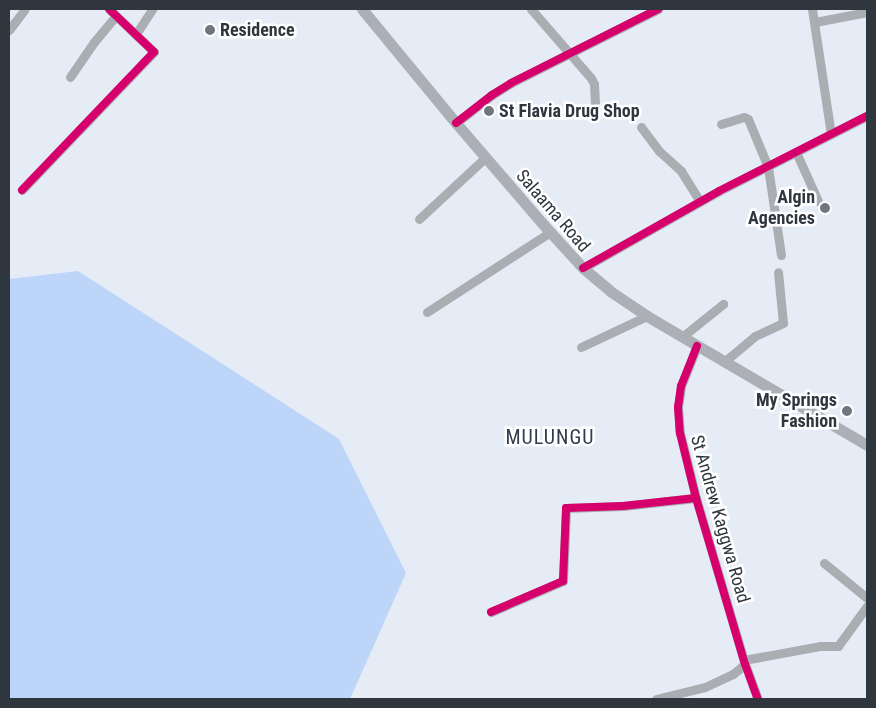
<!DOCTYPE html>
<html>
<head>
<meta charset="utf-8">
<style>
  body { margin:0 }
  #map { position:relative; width:876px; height:708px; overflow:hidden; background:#e5ecf6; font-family:"Roboto Condensed",sans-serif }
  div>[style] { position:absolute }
  .green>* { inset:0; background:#bcd5f9 }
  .minor>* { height:9px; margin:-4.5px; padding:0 4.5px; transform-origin:4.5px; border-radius:4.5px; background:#aaaeb2 }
  .major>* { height:11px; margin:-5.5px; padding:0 5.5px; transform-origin:5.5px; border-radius:5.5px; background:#acb0b6 }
  .cycleway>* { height:8px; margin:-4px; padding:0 4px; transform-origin:4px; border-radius:4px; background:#d6006c }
  .dots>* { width:14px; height:14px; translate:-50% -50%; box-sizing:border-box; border:2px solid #fff; border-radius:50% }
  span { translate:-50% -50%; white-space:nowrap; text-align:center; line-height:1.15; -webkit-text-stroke:5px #fff; paint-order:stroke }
  .poi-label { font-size:18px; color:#30363e; font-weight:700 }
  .left { translate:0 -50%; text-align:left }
  .right { translate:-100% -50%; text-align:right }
  .street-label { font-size:18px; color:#30363e }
  .quarter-label { font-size:20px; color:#2f3c4d; letter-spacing:1px }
  .frame { position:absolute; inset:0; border:10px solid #30363e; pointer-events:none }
</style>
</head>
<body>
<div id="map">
  <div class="green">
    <i style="clip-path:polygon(78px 271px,339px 439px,406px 573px,350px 699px,9px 699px,9px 279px)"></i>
  </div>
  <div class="minor">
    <i style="left:531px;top:9px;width:91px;rotate:49deg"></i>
    <i style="left:591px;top:78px;width:7px;rotate:63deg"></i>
    <i style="left:594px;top:84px;width:20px;rotate:87deg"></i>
    <i style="left:812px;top:9px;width:126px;rotate:81.4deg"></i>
    <i style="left:815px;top:22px;width:53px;rotate:-10.9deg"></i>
    <i style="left:9px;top:30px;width:26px;rotate:-53deg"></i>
    <i style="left:136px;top:34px;width:30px;rotate:-57deg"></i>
    <i style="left:70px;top:77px;width:42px;rotate:-55.6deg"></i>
    <i style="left:94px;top:42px;width:33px;rotate:-50deg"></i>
    <i style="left:456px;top:123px;width:46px;rotate:-37.9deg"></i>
    <i style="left:492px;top:95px;width:22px;rotate:-32deg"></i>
    <i style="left:511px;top:83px;width:165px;rotate:-26.7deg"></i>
    <i style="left:721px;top:124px;width:24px;rotate:-17deg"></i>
    <i style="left:744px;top:117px;width:4px;rotate:27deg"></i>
    <i style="left:748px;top:119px;width:52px;rotate:67.4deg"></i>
    <i style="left:768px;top:167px;width:89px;rotate:81.6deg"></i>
    <i style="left:641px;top:127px;width:30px;rotate:53deg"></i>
    <i style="left:659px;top:151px;width:30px;rotate:42deg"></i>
    <i style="left:681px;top:171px;width:36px;rotate:58deg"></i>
    <i style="left:796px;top:152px;width:54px;rotate:65.8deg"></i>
    <i style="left:22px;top:190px;width:191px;rotate:-46.3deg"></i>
    <i style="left:154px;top:52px;width:62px;rotate:-136.3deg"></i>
    <i style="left:419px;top:219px;width:91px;rotate:-42.8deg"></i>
    <i style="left:583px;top:268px;width:156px;rotate:-29.5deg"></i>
    <i style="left:719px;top:191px;width:166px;rotate:-26.9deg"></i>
    <i style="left:427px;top:312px;width:147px;rotate:-33deg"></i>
    <i style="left:682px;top:337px;width:53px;rotate:-38.8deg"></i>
    <i style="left:697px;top:346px;width:43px;rotate:111.8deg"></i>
    <i style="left:681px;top:386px;width:21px;rotate:98deg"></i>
    <i style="left:678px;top:407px;width:26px;rotate:86deg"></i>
    <i style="left:680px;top:433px;width:67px;rotate:76.2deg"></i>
    <i style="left:696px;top:498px;width:173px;rotate:73.6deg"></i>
    <i style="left:745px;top:664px;width:37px;rotate:70deg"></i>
    <i style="left:581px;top:347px;width:73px;rotate:-25.2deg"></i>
    <i style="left:724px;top:362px;width:40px;rotate:-40deg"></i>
    <i style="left:755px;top:336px;width:31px;rotate:-25deg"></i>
    <i style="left:783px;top:323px;width:51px;rotate:-95.6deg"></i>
    <i style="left:824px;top:563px;width:55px;rotate:39.1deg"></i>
    <i style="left:491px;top:612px;width:78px;rotate:-23.3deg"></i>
    <i style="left:563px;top:581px;width:73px;rotate:-87.6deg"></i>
    <i style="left:566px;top:508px;width:57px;rotate:-2deg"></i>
    <i style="left:623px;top:506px;width:73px;rotate:-6.3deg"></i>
    <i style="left:744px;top:660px;width:77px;rotate:-10.4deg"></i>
    <i style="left:820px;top:646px;width:18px"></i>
    <i style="left:838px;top:646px;width:49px;rotate:-54.1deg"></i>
    <i style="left:656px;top:699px;width:50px;rotate:-13.8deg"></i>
    <i style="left:705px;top:687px;width:31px;rotate:-25deg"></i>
    <i style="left:733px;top:674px;width:16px;rotate:-40deg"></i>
  </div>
  <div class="major">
    <i style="left:362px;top:9px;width:148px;rotate:50.5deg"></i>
    <i style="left:456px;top:123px;width:132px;rotate:49.3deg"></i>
    <i style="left:542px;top:223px;width:61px;rotate:47.7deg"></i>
    <i style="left:583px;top:268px;width:35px;rotate:40deg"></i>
    <i style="left:610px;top:291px;width:45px;rotate:34deg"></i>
    <i style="left:647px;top:316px;width:255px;rotate:30.4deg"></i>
  </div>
  <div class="cycleway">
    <i style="left:456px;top:123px;width:46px;rotate:-37.9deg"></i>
    <i style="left:492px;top:95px;width:22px;rotate:-32deg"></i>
    <i style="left:511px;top:83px;width:165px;rotate:-26.7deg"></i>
    <i style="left:22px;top:190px;width:191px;rotate:-46.3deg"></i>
    <i style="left:154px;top:52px;width:62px;rotate:-136.3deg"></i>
    <i style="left:583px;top:268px;width:156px;rotate:-29.5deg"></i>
    <i style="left:719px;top:191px;width:166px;rotate:-26.9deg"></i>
    <i style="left:697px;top:346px;width:43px;rotate:111.8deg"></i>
    <i style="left:681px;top:386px;width:21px;rotate:98deg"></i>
    <i style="left:678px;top:407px;width:26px;rotate:86deg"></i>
    <i style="left:680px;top:433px;width:67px;rotate:76.2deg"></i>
    <i style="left:696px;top:498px;width:173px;rotate:73.6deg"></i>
    <i style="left:745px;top:664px;width:37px;rotate:70deg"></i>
    <i style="left:491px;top:612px;width:78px;rotate:-23.3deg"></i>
    <i style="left:563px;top:581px;width:73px;rotate:-87.6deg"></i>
    <i style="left:566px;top:508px;width:57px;rotate:-2deg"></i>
    <i style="left:623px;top:506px;width:73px;rotate:-6.3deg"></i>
  </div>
  <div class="dots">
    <i style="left:210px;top:30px;background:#6f767e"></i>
    <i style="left:489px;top:111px;background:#6f767e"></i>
    <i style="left:825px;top:208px;background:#6f767e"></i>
    <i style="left:847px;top:411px;background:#6f767e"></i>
  </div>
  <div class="poi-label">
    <span class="left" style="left:220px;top:30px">Residence</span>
    <span class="left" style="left:499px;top:111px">St Flavia Drug Shop</span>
    <span class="right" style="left:815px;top:208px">Algin<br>Agencies</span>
    <span class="right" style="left:837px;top:411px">My Springs<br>Fashion</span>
  </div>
  <div class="street-label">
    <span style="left:553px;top:211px;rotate:49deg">Salaama Road</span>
    <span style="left:720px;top:519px;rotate:74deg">St Andrew Kaggwa Road</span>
  </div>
  <div class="quarter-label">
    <span style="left:550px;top:437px">MULUNGU</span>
  </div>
  <div class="frame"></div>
</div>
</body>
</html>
